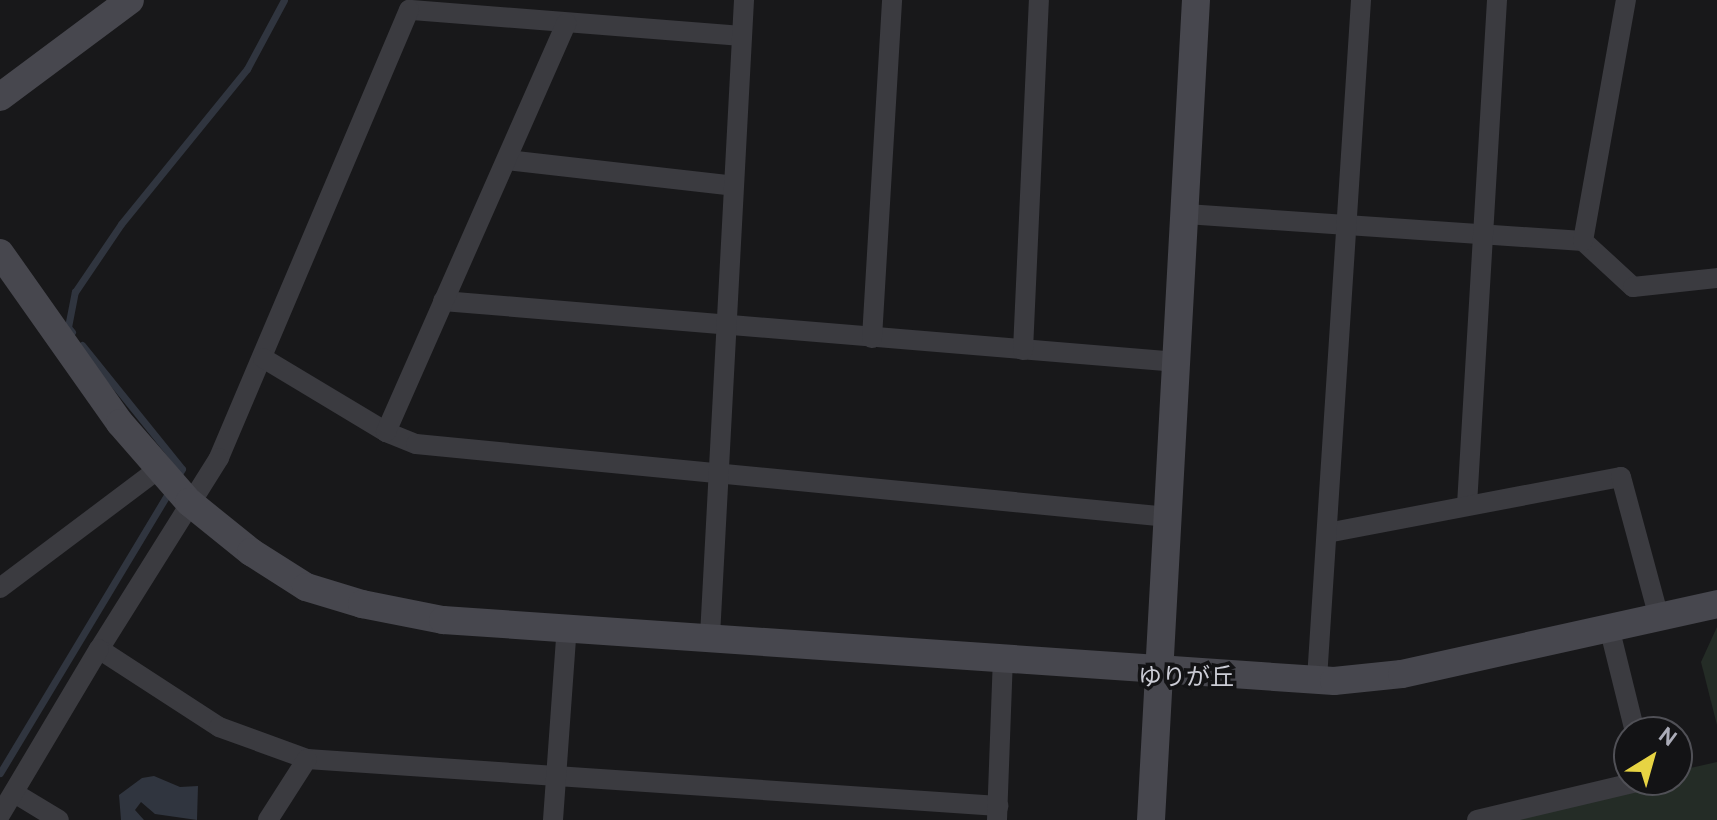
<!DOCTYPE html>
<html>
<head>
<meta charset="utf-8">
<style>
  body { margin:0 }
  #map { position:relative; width:1717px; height:820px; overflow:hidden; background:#18181a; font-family:Overpass,"Noto Sans JP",sans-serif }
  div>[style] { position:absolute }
  .green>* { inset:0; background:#242c26 }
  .water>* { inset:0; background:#30353f }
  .stream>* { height:7px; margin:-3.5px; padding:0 3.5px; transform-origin:3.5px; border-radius:3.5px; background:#30353f }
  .street>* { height:20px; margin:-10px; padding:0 10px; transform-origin:10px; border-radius:10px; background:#3b3b40 }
  .secondary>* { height:28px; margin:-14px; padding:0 14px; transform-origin:14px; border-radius:14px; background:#47474e }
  span { translate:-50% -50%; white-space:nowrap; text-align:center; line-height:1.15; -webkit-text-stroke:7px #131315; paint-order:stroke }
  .neighbourhood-label { font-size:24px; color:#cbccd5 }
  .north { position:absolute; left:1613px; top:716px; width:80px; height:80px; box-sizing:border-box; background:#131315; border:2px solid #505056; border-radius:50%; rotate:37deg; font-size:22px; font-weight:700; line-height:32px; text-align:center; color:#abacb8 }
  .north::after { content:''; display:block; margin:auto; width:28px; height:36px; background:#e7d443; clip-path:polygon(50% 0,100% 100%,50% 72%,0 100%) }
</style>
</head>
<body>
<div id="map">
  <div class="green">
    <i style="clip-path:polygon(1717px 627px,1717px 725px,1701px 662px)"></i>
    <i style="clip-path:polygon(1717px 762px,1717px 820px,1477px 820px,1647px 780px,1677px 780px,1677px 771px)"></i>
  </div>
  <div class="water">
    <i style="clip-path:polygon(154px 776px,180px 787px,198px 786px,197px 820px,155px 814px,141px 802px,135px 810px,144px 820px,121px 820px,119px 795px,142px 778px)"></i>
  </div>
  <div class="stream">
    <i style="left:72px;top:332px;width:6px;rotate:-129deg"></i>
    <i style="left:68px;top:327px;width:36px;rotate:-79deg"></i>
    <i style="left:75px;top:292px;width:82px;rotate:-55.9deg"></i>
    <i style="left:121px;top:224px;width:200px;rotate:-50.9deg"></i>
    <i style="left:247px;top:69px;width:78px;rotate:-61.8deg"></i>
    <i style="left:82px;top:345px;width:159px;rotate:51.1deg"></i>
    <i style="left:182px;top:469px;width:12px;rotate:121deg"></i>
    <i style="left:0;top:773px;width:330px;rotate:-59deg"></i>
  </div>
  <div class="street">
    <i style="left:742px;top:36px;width:334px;rotate:-175.5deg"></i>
    <i style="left:409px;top:10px;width:487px;rotate:113deg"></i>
    <i style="left:219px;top:458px;width:226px;rotate:122.1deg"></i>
    <i style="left:99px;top:649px;width:143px;rotate:33deg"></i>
    <i style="left:219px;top:727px;width:94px;rotate:20deg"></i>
    <i style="left:307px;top:759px;width:693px;rotate:3.89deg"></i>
    <i style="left:507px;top:160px;width:228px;rotate:6.5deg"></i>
    <i style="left:1186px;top:214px;width:398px;rotate:3.9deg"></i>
    <i style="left:1583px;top:241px;width:68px;rotate:42.6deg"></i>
    <i style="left:1633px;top:287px;width:84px;rotate:-6.1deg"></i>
    <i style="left:1583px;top:241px;width:245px;rotate:-79.9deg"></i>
    <i style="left:443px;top:301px;width:737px;rotate:4.75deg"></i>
    <i style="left:872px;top:338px;width:339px;rotate:-86.6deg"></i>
    <i style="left:1023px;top:350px;width:350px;rotate:-87.4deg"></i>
    <i style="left:263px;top:358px;width:144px;rotate:31deg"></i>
    <i style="left:386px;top:432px;width:32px;rotate:22deg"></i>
    <i style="left:416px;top:444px;width:756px;rotate:5.54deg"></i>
    <i style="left:386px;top:432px;width:447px;rotate:-66.2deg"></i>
    <i style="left:1467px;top:505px;width:506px;rotate:-86.6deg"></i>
    <i style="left:1327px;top:533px;width:299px;rotate:-10.8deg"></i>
    <i style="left:1621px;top:477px;width:146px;rotate:74.9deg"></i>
    <i style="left:0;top:588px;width:201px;rotate:-36.9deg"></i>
    <i style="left:1610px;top:631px;width:104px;rotate:76.1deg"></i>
    <i style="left:710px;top:636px;width:637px;rotate:-86.94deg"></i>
    <i style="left:1317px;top:679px;width:680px;rotate:-86.29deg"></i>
    <i style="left:16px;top:794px;width:50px;rotate:31.2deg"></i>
    <i style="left:0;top:815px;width:193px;rotate:-59.2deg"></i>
    <i style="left:268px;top:820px;width:72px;rotate:-57.4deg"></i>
    <i style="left:553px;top:820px;width:195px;rotate:-85.9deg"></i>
    <i style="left:997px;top:820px;width:160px;rotate:-87.9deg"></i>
    <i style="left:1477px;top:820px;width:173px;rotate:-13.4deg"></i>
  </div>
  <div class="secondary">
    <i style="left:0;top:97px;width:162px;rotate:-36.7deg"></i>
    <i style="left:0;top:253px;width:208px;rotate:54.8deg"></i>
    <i style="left:120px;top:423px;width:105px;rotate:48.9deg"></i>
    <i style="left:189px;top:502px;width:80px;rotate:38.9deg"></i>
    <i style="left:251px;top:552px;width:65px;rotate:32.5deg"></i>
    <i style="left:306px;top:587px;width:59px;rotate:16.9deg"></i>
    <i style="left:362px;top:604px;width:83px;rotate:11.2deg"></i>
    <i style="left:443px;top:620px;width:893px;rotate:3.92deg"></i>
    <i style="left:1334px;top:681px;width:68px;rotate:-5.9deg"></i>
    <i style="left:1402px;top:674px;width:323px;rotate:-12.5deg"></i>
    <i style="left:1151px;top:820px;width:821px;rotate:-86.86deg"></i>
  </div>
  <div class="neighbourhood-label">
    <span style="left:1186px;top:680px">ゆりが丘</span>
  </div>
  <div class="north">N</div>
</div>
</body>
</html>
